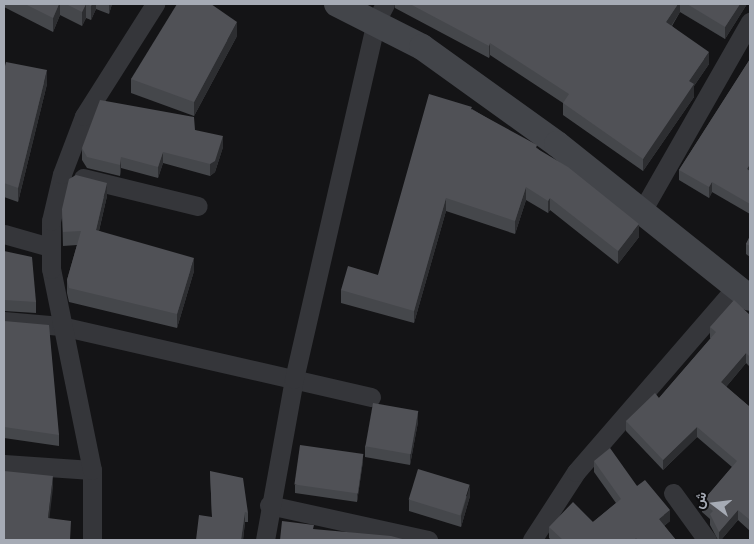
<!DOCTYPE html>
<html>
<head>
<meta charset="utf-8">
<style>
  body { margin:0 }
  #map { position:relative; width:754px; height:544px; overflow:hidden; background:#141416; font-family:Raleway,Vazirmatn,sans-serif }
  div>[style] { position:absolute }
  .street>* { height:19px; margin:-9.5px; padding:0 9.5px; transform-origin:9.5px; border-radius:9.5px; background:#35363a }
  .secondary>* { height:26px; margin:-13px; padding:0 13px; transform-origin:13px; border-radius:13px; background:#43454a }
  .wall>* { inset:0; background:#45474b }
  .shaded-wall>* { inset:0; background:#2d2e31 }
  .building>* { inset:0; background:#505156; transform-origin:0 0 }
  span { translate:-50% -50%; white-space:nowrap; text-align:center; line-height:1.15; -webkit-text-stroke:5px #0f0f11; paint-order:stroke }
  .frame { position:absolute; inset:0; border:5px solid #a6abb5; pointer-events:none }
  .north { position:absolute; left:689px; top:479px; width:50px; height:50px; -webkit-text-stroke:4px #0f0f11; paint-order:stroke; rotate:285deg; font-size:14px; font-weight:700; line-height:20px; text-align:center; color:#a6abb5 }
  .north::after { content:''; display:block; margin:auto; width:18px; height:22px; background:#a6abb5; clip-path:polygon(50% 0,100% 100%,50% 72%,0 100%) }
</style>
</head>
<body>
<div id="map">
  <div class="street">
    <i style="left:83px;top:178px;width:118px;rotate:13.7deg"></i>
    <i style="left:642px;top:211px;width:218px;rotate:-60.3deg"></i>
    <i style="left:4px;top:234px;width:48px;rotate:15.8deg"></i>
    <i style="left:4px;top:321px;width:57px;rotate:5deg"></i>
    <i style="left:61px;top:326px;width:318px;rotate:12.9deg"></i>
    <i style="left:4px;top:464px;width:88px;rotate:3.9deg"></i>
    <i style="left:673px;top:493px;width:58px;rotate:54.1deg"></i>
    <i style="left:269px;top:505px;width:163px;rotate:12.4deg"></i>
    <i style="left:92px;top:540px;width:70px;rotate:-90deg"></i>
    <i style="left:92px;top:470px;width:205px;rotate:-101.5deg"></i>
    <i style="left:51px;top:269px;width:48px;rotate:-90deg"></i>
    <i style="left:51px;top:221px;width:48px;rotate:-76.8deg"></i>
    <i style="left:62px;top:174px;width:62px;rotate:-69.2deg"></i>
    <i style="left:84px;top:116px;width:133px;rotate:-57.6deg"></i>
    <i style="left:265px;top:540px;width:164px;rotate:-79.8deg"></i>
    <i style="left:294px;top:379px;width:367px;rotate:-77.1deg"></i>
    <i style="left:376px;top:21px;width:19px;rotate:-62deg"></i>
    <i style="left:532px;top:540px;width:81px;rotate:-57.1deg"></i>
    <i style="left:576px;top:472px;width:245px;rotate:-49.1deg"></i>
  </div>
  <div class="secondary">
    <i style="left:337px;top:4px;width:95px;rotate:26.8deg"></i>
    <i style="left:422px;top:47px;width:166px;rotate:35.7deg"></i>
    <i style="left:557px;top:144px;width:247px;rotate:38.6deg"></i>
  </div>
  <div class="wall">
    <i style="clip-path:polygon(4px 4px,112px 4px,109px 14px,96px 9px,91px 20px,86px 18px,82px 26px,60px 15px,53px 32px,4px 7px)"></i>
    <i style="clip-path:polygon(395px 4px,747px 4px,725px 39px,680px 12px,672px 26px,709px 64px,694px 86px,694px 97px,643px 171px,563px 115px,563px 103px,490px 55px,489px 58px,395px 8px)"></i>
    <i style="clip-path:polygon(237px 36px,194px 116px,131px 93px,131px 79px)"></i>
    <i style="clip-path:polygon(750px 59px,750px 214px,712px 192px,709px 198px,679px 180px,679px 170px)"></i>
    <i style="clip-path:polygon(4px 70px,47px 84px,18px 202px,4px 197px)"></i>
    <i style="clip-path:polygon(472px 109px,537px 148px,639px 237px,618px 264px,550px 210px,548px 213px,526px 200px,515px 234px,446px 211px,414px 323px,341px 303px,341px 290px,378px 275px)"></i>
    <i style="clip-path:polygon(195px 130px,223px 147px,215px 172px,210px 176px,163px 163px,158px 178px,121px 168px,120px 176px,87px 168px,82px 160px,82px 148px)"></i>
    <i style="clip-path:polygon(107px 196px,99px 231px,194px 271px,177px 328px,69px 302px,67px 293px,67px 280px,77px 245px,63px 246px,62px 209px)"></i>
    <i style="clip-path:polygon(750px 236px,750px 257px,746px 254px,746px 244px)"></i>
    <i style="clip-path:polygon(4px 251px,36px 302px,36px 313px,4px 311px)"></i>
    <i style="clip-path:polygon(750px 315px,750px 367px,746px 363px,726px 387px,750px 407px,750px 531px,738px 520px,721px 540px,718px 540px,710px 525px,710px 519px,702px 512px,702px 502px,732px 467px,697px 437px,663px 470px,626px 431px,626px 421px,659px 398px,711px 338px,710px 338px,710px 327px)"></i>
    <i style="clip-path:polygon(4px 321px,59px 435px,59px 446px,4px 438px)"></i>
    <i style="clip-path:polygon(418px 422px,410px 465px,365px 457px,365px 446px)"></i>
    <i style="clip-path:polygon(363px 461px,357px 502px,295px 493px,295px 485px)"></i>
    <i style="clip-path:polygon(594px 461px,637px 486px,670px 521px,664px 526px,676px 540px,551px 540px,549px 538px,549px 527px,593px 522px,616px 503px,594px 472px)"></i>
    <i style="clip-path:polygon(210px 471px,248px 513px,248px 522px,245px 522px,243px 540px,196px 540px,212px 517px)"></i>
    <i style="clip-path:polygon(470px 496px,461px 527px,409px 511px,409px 500px)"></i>
  </div>
  <div class="shaded-wall">
    <i style="clip-path:polygon(59px 4px,60px 4px,60px 15px,53px 32px,53px 18px)"></i>
    <i style="clip-path:polygon(86px 4px,86px 18px,82px 26px,82px 12px)"></i>
    <i style="clip-path:polygon(92px 4px,96px 4px,96px 9px,91px 20px,91px 6px)"></i>
    <i style="clip-path:polygon(109px 4px,112px 4px,109px 14px)"></i>
    <i style="clip-path:polygon(678px 4px,680px 4px,680px 12px,666px 34px,666px 22px)"></i>
    <i style="clip-path:polygon(740px 4px,747px 4px,725px 39px,725px 27px)"></i>
    <i style="clip-path:polygon(237px 22px,237px 36px,194px 116px,194px 102px)"></i>
    <i style="clip-path:polygon(490px 43px,490px 55px,489px 58px,489px 46px)"></i>
    <i style="clip-path:polygon(709px 52px,709px 64px,694px 86px,694px 97px,643px 171px,643px 159px,689px 81px)"></i>
    <i style="clip-path:polygon(47px 70px,47px 84px,18px 202px,18px 188px)"></i>
    <i style="clip-path:polygon(223px 136px,223px 147px,215px 172px,210px 176px,210px 164px)"></i>
    <i style="clip-path:polygon(163px 152px,163px 163px,158px 178px,158px 167px)"></i>
    <i style="clip-path:polygon(121px 157px,121px 168px,120px 176px,120px 165px)"></i>
    <i style="clip-path:polygon(750px 164px,750px 174px,747px 169px)"></i>
    <i style="clip-path:polygon(712px 182px,712px 192px,709px 198px,709px 187px)"></i>
    <i style="clip-path:polygon(107px 183px,107px 196px,96px 243px,96px 230px)"></i>
    <i style="clip-path:polygon(526px 187px,526px 200px,515px 234px,515px 221px)"></i>
    <i style="clip-path:polygon(446px 198px,446px 211px,414px 323px,414px 311px)"></i>
    <i style="clip-path:polygon(550px 198px,550px 210px,548px 213px,548px 201px)"></i>
    <i style="clip-path:polygon(639px 224px,639px 237px,618px 264px,618px 251px)"></i>
    <i style="clip-path:polygon(194px 258px,194px 271px,177px 328px,177px 314px)"></i>
    <i style="clip-path:polygon(746px 353px,746px 363px,721px 393px,721px 382px)"></i>
    <i style="clip-path:polygon(418px 411px,418px 422px,410px 465px,410px 454px)"></i>
    <i style="clip-path:polygon(697px 427px,697px 437px,663px 470px,663px 460px)"></i>
    <i style="clip-path:polygon(363px 454px,363px 461px,357px 502px,357px 494px)"></i>
    <i style="clip-path:polygon(53px 476px,53px 488px,48px 530px,48px 518px)"></i>
    <i style="clip-path:polygon(470px 485px,470px 496px,461px 527px,461px 516px)"></i>
    <i style="clip-path:polygon(670px 510px,670px 521px,659px 530px,659px 519px)"></i>
    <i style="clip-path:polygon(738px 510px,738px 520px,721px 540px,719px 540px,719px 532px)"></i>
    <i style="clip-path:polygon(245px 512px,245px 522px,243px 540px,241px 540px)"></i>
  </div>
  <div class="building">
    <i style="clip-path:polygon(25px 4px,59px 4px,53px 18px)"></i>
    <i style="clip-path:polygon(66px 4px,92px 4px,91px 6px,86px 4px,82px 12px)"></i>
    <i style="clip-path:polygon(177px 4px,211px 4px,237px 22px,194px 102px,131px 79px)"></i>
    <i style="clip-path:polygon(410px 4px,678px 4px,666px 22px,709px 52px,689px 81px,694px 84px,643px 159px,563px 103px,569px 94px,490px 43px,489px 46px)"></i>
    <i style="clip-path:polygon(687px 4px,740px 4px,725px 27px)"></i>
    <i style="clip-path:polygon(750px 59px,750px 164px,747px 169px,750px 171px,750px 204px,712px 182px,709px 187px,679px 170px)"></i>
    <i style="clip-path:polygon(6px 62px,47px 70px,18px 188px,4px 183px,4px 70px)"></i>
    <i style="clip-path:polygon(429px 94px,472px 107px,471px 109px,537px 145px,536px 148px,568px 167px,639px 224px,618px 251px,550px 198px,548px 201px,526px 187px,515px 221px,446px 198px,414px 311px,341px 290px,348px 266px,378px 275px)"></i>
    <i style="clip-path:polygon(100px 100px,194px 117px,195px 130px,223px 136px,215px 161px,210px 164px,163px 152px,158px 167px,121px 157px,120px 165px,87px 157px,82px 148px)"></i>
    <i style="clip-path:polygon(76px 175px,107px 183px,96px 230px,194px 258px,177px 314px,69px 288px,67px 280px,81px 231px,63px 232px,62px 209px,69px 179px)"></i>
    <i style="clip-path:polygon(750px 236px,750px 246px,746px 244px)"></i>
    <i style="clip-path:polygon(4px 251px,32px 257px,36px 302px,4px 300px)"></i>
    <i style="clip-path:polygon(734px 300px,750px 315px,750px 357px,746px 353px,721px 382px,750px 407px,750px 520px,738px 510px,719px 532px,710px 514px,713px 511px,702px 502px,737px 461px,697px 427px,663px 460px,626px 421px,655px 393px,659px 398px,716px 332px,710px 327px)"></i>
    <i style="clip-path:polygon(4px 321px,49px 325px,59px 435px,4px 427px)"></i>
    <i style="left:373px;top:403px;width:46px;height:44px;rotate:10deg"></i>
    <i style="left:300px;top:445px;width:64px;height:40px;rotate:8deg"></i>
    <i style="clip-path:polygon(610px 448px,637px 486px,645px 480px,670px 510px,659px 519px,676px 540px,638px 540px,636px 538px,634px 540px,563px 540px,549px 527px,573px 502px,593px 522px,621px 499px,594px 461px)"></i>
    <i style="left:418px;top:469px;width:54px;height:32px;rotate:17deg"></i>
    <i style="clip-path:polygon(4px 471px,53px 476px,48px 518px,71px 521px,70px 540px,4px 540px)"></i>
    <i style="clip-path:polygon(210px 471px,243px 478px,248px 513px,245px 512px,241px 540px,196px 540px,199px 515px,212px 517px)"></i>
    <i style="clip-path:polygon(282px 521px,314px 525px,313px 529px,391px 536px,406px 540px,280px 540px)"></i>
  </div>
  <div class="frame"></div>
  <div class="north">ش</div>
</div>
</body>
</html>
